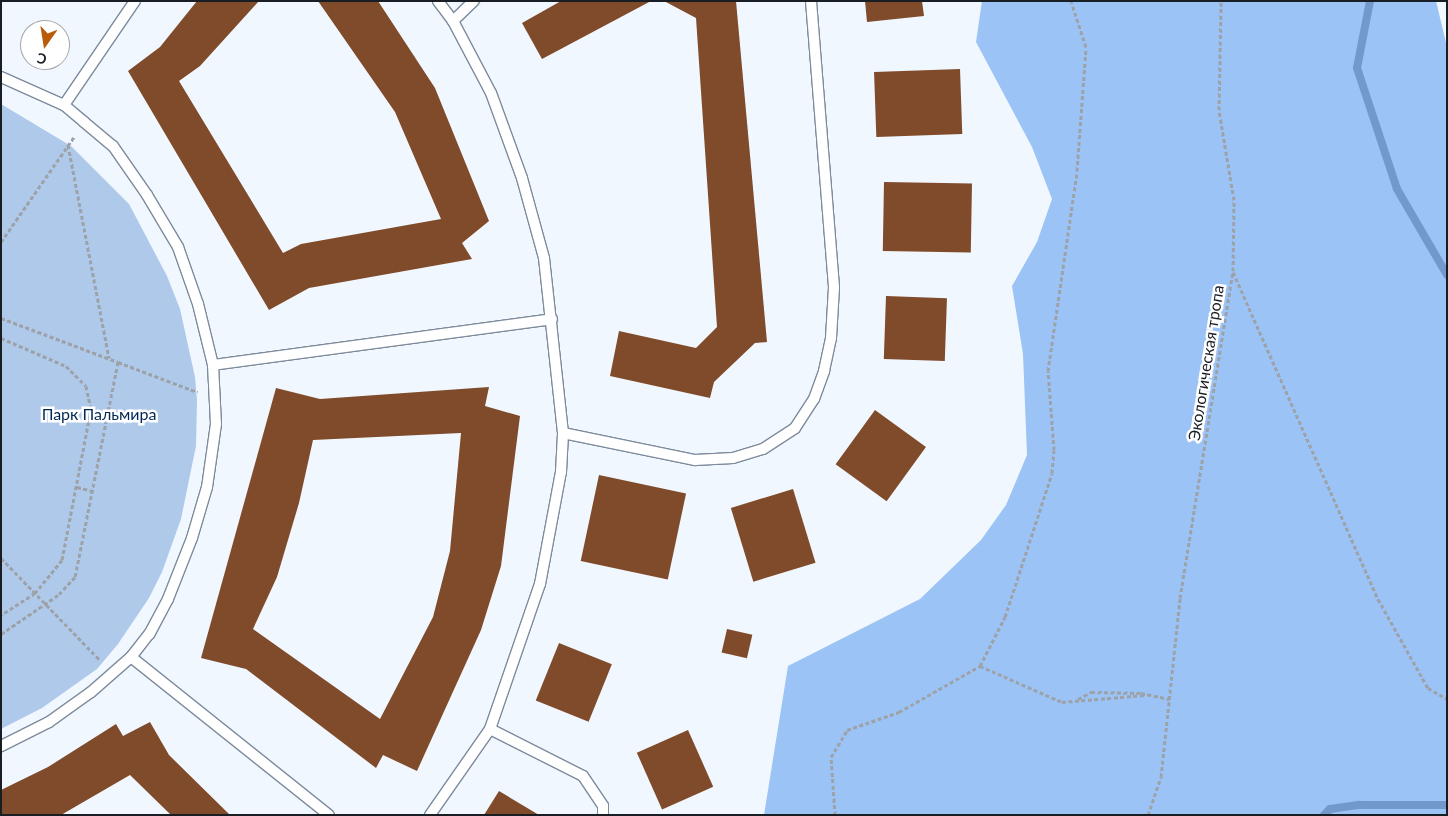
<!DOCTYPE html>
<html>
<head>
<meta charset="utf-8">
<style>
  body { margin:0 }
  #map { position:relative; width:1448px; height:816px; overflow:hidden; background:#f1f7fe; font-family:Lato,sans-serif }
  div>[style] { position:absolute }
  .green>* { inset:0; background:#afc9ea }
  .forest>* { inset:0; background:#9bc3f6 }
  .stream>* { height:8px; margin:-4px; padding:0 4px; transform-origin:4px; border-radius:4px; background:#7399ca }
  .building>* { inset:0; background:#7f4b2a; transform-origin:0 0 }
  .path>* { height:3px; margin-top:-1.5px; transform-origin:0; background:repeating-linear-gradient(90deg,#9da2a9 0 4px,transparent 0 6.5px) }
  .roads { filter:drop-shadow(1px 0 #7d8b9c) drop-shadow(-1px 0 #7d8b9c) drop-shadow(0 1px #7d8b9c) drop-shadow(0 -1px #7d8b9c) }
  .lane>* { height:10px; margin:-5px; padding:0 5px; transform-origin:5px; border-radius:5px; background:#fff }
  span { translate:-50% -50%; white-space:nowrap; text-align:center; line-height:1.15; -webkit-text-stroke:5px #fff; paint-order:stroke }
  .street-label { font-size:16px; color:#191e25 }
  .park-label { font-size:16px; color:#012855 }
  .frame { position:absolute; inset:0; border:2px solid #191e25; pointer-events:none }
  .north { position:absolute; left:20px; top:20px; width:50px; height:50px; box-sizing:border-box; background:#fff; border:1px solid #a3a5a8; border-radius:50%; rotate:193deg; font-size:14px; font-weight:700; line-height:20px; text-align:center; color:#191e25 }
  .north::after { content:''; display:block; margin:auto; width:18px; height:22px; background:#b95c09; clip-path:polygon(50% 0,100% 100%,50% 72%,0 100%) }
</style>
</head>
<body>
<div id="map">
  <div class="green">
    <i style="clip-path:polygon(1px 104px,71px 146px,129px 204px,167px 276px,180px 309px,195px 377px,197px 400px,196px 446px,181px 519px,162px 572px,149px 598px,118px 644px,97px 669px,42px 708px,1px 729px)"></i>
  </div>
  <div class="forest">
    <i style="clip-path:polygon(982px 1px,1436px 1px,1447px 47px,1447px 815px,764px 815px,788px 666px,920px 599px,981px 540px,1006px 505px,1027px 455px,1023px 354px,1012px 286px,1037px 242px,1052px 199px,1032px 147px,976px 42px)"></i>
  </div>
  <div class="stream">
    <i style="left:1370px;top:1px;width:68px;rotate:101deg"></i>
    <i style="left:1357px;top:68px;width:127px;rotate:71.7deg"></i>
    <i style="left:1397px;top:189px;width:99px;rotate:59.8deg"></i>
    <i style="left:1324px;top:815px;width:8px;rotate:-45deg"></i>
    <i style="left:1330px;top:809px;width:30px;rotate:-8deg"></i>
    <i style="left:1360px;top:805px;width:87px"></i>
  </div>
  <div class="building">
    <i style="clip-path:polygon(197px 1px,259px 1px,200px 66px,179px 81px,283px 253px,301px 244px,441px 219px,395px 112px,318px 1px,378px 1px,435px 88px,489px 221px,462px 243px,472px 259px,309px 288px,269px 310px,128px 71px,160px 47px)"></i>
    <i style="clip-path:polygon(561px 1px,651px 1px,542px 59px,522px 23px)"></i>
    <i style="clip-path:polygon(664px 1px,736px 1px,767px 342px,755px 343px,714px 382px,710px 398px,610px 376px,619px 331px,696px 348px,717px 327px,696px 18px)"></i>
    <i style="clip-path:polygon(865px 1px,922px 1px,924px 16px,867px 22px)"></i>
    <i style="left:960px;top:69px;width:65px;height:86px;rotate:88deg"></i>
    <i style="left:884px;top:182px;width:88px;height:69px;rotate:1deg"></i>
    <i style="left:886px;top:296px;width:61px;height:63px;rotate:2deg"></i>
    <i style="clip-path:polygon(evenodd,489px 387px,485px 406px,520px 416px,501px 566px,481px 630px,417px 771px,383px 755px,376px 768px,246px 669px,201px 658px,276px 388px,320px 399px,489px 387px,461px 433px,450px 551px,433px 617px,380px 719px,253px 629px,277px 577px,299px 503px,313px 440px,461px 433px)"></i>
    <i style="left:875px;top:410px;width:63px;height:67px;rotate:36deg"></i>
    <i style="left:599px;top:475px;width:89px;height:88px;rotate:12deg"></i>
    <i style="left:793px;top:489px;width:77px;height:65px;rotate:73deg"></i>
    <i style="left:727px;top:629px;width:26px;height:24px;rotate:13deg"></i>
    <i style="left:559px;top:643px;width:57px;height:62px;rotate:22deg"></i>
    <i style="clip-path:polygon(150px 722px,169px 755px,230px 815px,171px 815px,130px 775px,61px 815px,1px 815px,1px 790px,48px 767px,116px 724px,123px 736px)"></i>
    <i style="left:688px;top:730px;width:62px;height:56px;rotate:66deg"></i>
    <i style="clip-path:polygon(499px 791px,539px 815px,484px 815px)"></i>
  </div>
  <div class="path">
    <i style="left:68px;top:145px;width:217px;rotate:79.1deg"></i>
    <i style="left:1px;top:242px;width:128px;rotate:-55.2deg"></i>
    <i style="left:1233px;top:272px;width:358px;rotate:66.1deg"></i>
    <i style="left:1378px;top:599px;width:102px;rotate:60.7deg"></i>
    <i style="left:1428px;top:688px;width:22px;rotate:30deg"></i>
    <i style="left:1px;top:318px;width:125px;rotate:20.6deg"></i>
    <i style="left:118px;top:362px;width:219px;rotate:101.3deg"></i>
    <i style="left:75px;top:577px;width:25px;rotate:133deg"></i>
    <i style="left:58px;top:595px;width:69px;rotate:145.6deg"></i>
    <i style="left:1px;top:338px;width:71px;rotate:23.3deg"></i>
    <i style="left:66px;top:366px;width:28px;rotate:45deg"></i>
    <i style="left:86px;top:386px;width:24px;rotate:78deg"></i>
    <i style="left:91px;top:409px;width:154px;rotate:100.9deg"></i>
    <i style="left:62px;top:560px;width:43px;rotate:129.3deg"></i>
    <i style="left:35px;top:593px;width:40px;rotate:147.1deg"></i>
    <i style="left:118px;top:362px;width:85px;rotate:20.8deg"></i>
    <i style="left:77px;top:487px;width:16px;rotate:14deg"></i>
    <i style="left:1px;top:558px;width:142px;rotate:45.9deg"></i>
    <i style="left:980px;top:666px;width:55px;rotate:-63deg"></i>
    <i style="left:1005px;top:617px;width:151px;rotate:-71.9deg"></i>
    <i style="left:1052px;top:473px;width:23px;rotate:-85deg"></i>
    <i style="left:1054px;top:450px;width:79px;rotate:-94.3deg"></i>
    <i style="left:1048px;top:371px;width:202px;rotate:-81.7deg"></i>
    <i style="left:1077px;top:171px;width:124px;rotate:-85.8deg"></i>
    <i style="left:1086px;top:47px;width:48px;rotate:-108.1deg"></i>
    <i style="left:1078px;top:699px;width:15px;rotate:-28deg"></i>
    <i style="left:1091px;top:692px;width:50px;rotate:1.1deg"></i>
    <i style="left:1141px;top:693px;width:29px;rotate:12deg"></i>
    <i style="left:835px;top:815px;width:58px;rotate:-93.9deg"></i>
    <i style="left:831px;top:757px;width:31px;rotate:-59deg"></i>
    <i style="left:847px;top:730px;width:55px;rotate:-19.1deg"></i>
    <i style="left:899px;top:712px;width:93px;rotate:-29.6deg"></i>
    <i style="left:980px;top:666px;width:90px;rotate:23.7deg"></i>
    <i style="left:1062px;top:702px;width:83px;rotate:-4.8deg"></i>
    <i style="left:1148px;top:815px;width:40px;rotate:-71.1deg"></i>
    <i style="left:1161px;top:777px;width:180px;rotate:-83.9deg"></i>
    <i style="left:1180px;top:598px;width:331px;rotate:-80.8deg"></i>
    <i style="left:1233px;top:271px;width:71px;rotate:-89.2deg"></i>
    <i style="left:1234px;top:200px;width:91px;rotate:-99.5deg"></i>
    <i style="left:1219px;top:110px;width:109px;rotate:-88.9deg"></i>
  </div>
  <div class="roads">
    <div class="lane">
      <i style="left:453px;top:21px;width:29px;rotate:-44deg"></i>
      <i style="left:1px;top:77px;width:69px;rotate:24deg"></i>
      <i style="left:64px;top:105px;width:26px;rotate:40deg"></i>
      <i style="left:84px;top:122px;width:38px;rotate:40deg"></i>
      <i style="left:113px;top:146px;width:60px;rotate:55.2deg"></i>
      <i style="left:147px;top:195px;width:61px;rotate:59.2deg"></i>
      <i style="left:178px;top:247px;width:60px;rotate:70.7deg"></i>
      <i style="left:198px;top:304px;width:63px;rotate:76.2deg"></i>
      <i style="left:213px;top:365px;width:59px;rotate:87.1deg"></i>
      <i style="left:216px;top:424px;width:64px;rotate:98.1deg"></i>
      <i style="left:207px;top:487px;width:53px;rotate:106.4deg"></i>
      <i style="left:192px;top:538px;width:66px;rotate:111.5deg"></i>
      <i style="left:168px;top:599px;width:40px;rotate:118deg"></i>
      <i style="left:149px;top:634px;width:29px;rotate:128deg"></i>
      <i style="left:131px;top:657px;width:53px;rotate:138.8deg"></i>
      <i style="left:91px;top:692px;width:52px;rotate:144.5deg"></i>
      <i style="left:49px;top:722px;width:54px;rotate:153.4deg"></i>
      <i style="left:64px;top:105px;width:126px;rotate:-55.7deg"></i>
      <i style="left:213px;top:365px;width:342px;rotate:-7.7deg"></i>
      <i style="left:563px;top:433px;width:135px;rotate:11.6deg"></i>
      <i style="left:695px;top:460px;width:38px;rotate:-3deg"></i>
      <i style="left:733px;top:458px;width:31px;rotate:-17deg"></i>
      <i style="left:763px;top:449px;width:38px;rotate:-33deg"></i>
      <i style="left:795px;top:428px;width:35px;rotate:-57deg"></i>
      <i style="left:814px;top:399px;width:30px;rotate:-70deg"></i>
      <i style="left:824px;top:371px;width:34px;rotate:-78deg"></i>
      <i style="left:831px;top:338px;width:51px;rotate:-86.6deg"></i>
      <i style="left:834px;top:287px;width:287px;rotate:-94.6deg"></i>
      <i style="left:131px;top:657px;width:253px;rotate:38.6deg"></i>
      <i style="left:490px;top:729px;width:104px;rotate:26.8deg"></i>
      <i style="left:583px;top:776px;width:36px;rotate:56deg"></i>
      <i style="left:603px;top:806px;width:9px;rotate:90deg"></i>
      <i style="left:430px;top:815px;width:105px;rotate:-55.1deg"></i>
      <i style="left:490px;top:729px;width:153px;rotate:-71deg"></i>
      <i style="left:540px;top:584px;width:114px;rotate:-79.4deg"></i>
      <i style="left:561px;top:472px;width:39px;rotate:-87deg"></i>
      <i style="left:563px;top:433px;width:176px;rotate:-96.2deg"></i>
      <i style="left:544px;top:258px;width:83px;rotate:-105.4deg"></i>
      <i style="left:522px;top:178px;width:90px;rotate:-110deg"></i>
      <i style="left:491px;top:93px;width:81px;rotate:-117.8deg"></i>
      <i style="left:453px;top:21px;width:25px;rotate:-127deg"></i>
    </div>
  </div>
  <div class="street-label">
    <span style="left:1206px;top:363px;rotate:-81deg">Экологическая тропа</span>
  </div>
  <div class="park-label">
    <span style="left:99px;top:414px">Парк Пальмира</span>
  </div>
  <div class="frame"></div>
  <div class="north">С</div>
</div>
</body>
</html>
